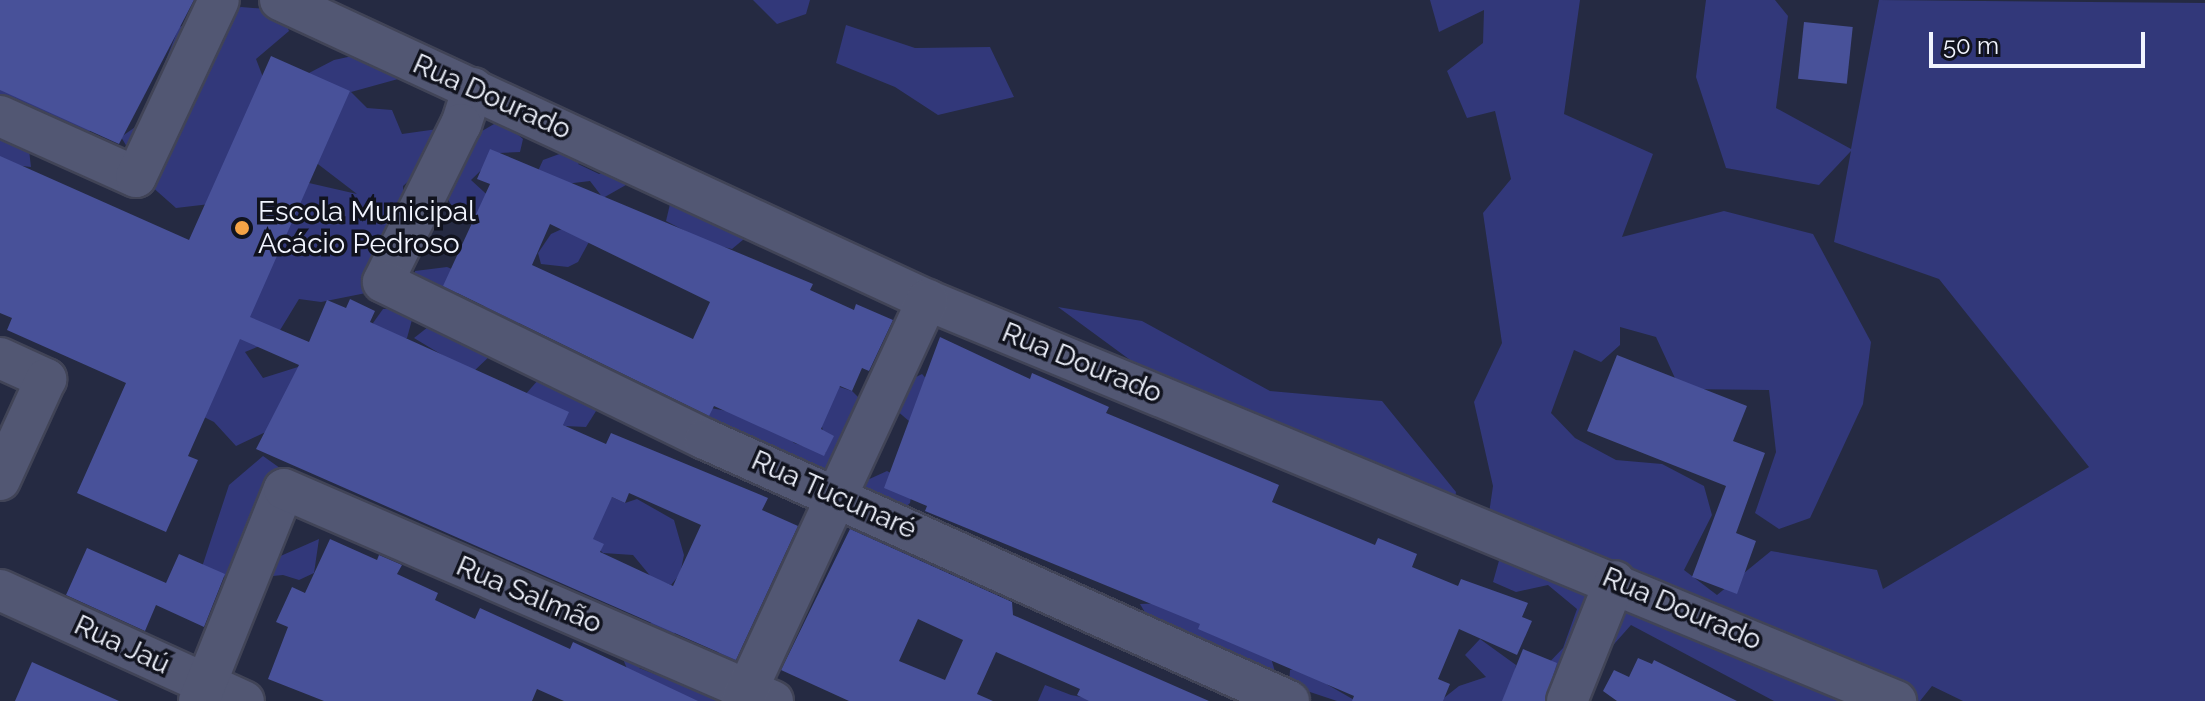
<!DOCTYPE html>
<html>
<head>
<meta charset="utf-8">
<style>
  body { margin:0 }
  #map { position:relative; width:2205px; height:701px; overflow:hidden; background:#252a42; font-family:Raleway,sans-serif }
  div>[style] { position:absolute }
  .green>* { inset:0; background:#32387a }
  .building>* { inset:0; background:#485199; transform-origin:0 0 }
  .roads { filter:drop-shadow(2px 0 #414457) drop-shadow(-2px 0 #414457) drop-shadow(0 2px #414457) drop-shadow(0 -2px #414457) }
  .minor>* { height:40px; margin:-20px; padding:0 20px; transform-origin:20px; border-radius:20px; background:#525773 }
  .dots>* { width:22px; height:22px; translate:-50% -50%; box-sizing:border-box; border:4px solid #11131e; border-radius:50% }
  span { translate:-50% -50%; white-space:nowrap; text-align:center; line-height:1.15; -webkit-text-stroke:7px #11131e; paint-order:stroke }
  .street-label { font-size:28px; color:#f1f4fe }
  .poi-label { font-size:28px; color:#f1f4fe }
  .left { translate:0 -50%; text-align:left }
  .scale { position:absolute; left:1929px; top:32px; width:216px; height:36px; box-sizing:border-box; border:4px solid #f1f4fe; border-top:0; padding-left:10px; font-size:24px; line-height:28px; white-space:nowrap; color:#f1f4fe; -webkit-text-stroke:6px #11131e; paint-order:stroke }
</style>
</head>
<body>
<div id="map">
  <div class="green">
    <i style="clip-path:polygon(753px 0,810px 0,806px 14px,777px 24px)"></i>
    <i style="clip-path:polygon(1430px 0,1580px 0,1564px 114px,1653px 154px,1622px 237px,1724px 211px,1813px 234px,1871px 342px,1863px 404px,1810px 518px,1779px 529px,1755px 513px,1776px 452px,1769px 390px,1680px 389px,1656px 337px,1620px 327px,1620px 345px,1601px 362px,1574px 350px,1551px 413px,1575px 438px,1616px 460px,1662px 464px,1704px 486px,1712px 515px,1684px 570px,1717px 595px,1771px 551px,1877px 570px,1883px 589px,2089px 467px,1939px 279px,1834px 242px,1851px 151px,1819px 185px,1726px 168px,1696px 77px,1706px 0,1775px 0,1788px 16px,1776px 108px,1851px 149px,1879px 0,2205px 3px,2205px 701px,1963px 701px,1932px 686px,1920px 701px,1774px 701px,1631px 625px,1599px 661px,1591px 696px,1560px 701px,1544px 668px,1563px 648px,1577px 609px,1548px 585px,1516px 592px,1493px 582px,1500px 557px,1485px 541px,1493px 486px,1474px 402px,1502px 343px,1483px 213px,1511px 179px,1495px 111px,1467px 118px,1447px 71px,1483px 43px,1484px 10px,1439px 32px)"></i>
    <i style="clip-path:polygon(241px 7px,281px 10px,289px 31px,256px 59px,279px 119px,210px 204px,176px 208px,150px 185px,121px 137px,141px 123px,179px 27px)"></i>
    <i style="clip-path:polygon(846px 25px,915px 48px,990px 47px,1014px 97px,938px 115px,895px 87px,836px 63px)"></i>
    <i style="clip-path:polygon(380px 50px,409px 76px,351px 92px,367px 108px,392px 110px,402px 134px,452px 127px,444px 149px,403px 186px,406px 285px,321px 302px,299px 299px,274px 340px,245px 352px,263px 378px,317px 361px,270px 430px,236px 446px,214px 422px,188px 409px,309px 183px,357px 194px,293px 145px,309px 73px,334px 60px)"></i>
    <i style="clip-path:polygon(0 89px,96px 125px,72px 148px,27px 132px,31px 167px,5px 164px,0 160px)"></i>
    <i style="clip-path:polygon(501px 120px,523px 139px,520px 152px,499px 153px,471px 180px,495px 202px,488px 219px,462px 224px,445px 194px,463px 142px)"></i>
    <i style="clip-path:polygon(573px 149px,587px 156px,578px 164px,599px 174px,612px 168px,633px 181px,603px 198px,590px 181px,557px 185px,538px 171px,543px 160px)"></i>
    <i style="clip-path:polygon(670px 204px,711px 223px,744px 239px,732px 249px,708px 243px,666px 221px)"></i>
    <i style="clip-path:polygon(564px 228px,590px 240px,578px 262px,568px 267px,541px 264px,538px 253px,551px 234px)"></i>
    <i style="clip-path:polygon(447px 267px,459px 272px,459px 292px,438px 303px,415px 292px,415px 271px)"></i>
    <i style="clip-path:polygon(485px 304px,521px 312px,518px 329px,472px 373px,414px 338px,428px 327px,461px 343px,476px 334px)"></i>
    <i style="clip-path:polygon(1058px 307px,1142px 321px,1270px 391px,1382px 401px,1456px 492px,1450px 532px,1304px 477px,1321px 444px,1137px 365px)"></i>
    <i style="clip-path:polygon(383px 309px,403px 309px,413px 316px,407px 338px,388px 344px,373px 323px)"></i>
    <i style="clip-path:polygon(922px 374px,942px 396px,923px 433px,896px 410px,896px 387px)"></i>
    <i style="clip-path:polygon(539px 379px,603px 400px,586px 427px,565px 426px,524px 396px)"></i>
    <i style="clip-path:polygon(815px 379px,852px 391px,868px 407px,846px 461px,813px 475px,711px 433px,705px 407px,771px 419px,794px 443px,826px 453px)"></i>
    <i style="clip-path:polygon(263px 456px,294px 478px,298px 513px,271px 543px,276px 558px,319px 539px,314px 573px,299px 580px,283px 575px,232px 580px,202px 567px,229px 485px)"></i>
    <i style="clip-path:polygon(887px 471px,913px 485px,910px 503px,893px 518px,854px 486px)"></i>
    <i style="clip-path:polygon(612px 497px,625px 503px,637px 499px,674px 520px,684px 555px,680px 574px,671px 585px,652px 578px,633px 555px,603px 553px,592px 542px,600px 508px)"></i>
    <i style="clip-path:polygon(1164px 603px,1269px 651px,1276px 675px,1153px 626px,1140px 604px)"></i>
    <i style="clip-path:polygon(666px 618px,675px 634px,664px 658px,639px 668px,660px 676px,727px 649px,738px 663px,731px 701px,679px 701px,630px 676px,623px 659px,632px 629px)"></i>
    <i style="clip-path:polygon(1480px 639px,1516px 665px,1510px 696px,1506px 701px,1440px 701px,1459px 686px,1486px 677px,1465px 655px)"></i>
    <i style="clip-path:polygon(1309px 666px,1328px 685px,1356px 701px,1337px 701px,1289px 685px,1290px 670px)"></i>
    <i style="clip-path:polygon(1045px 685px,1071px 695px,1102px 701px,1038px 701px)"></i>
  </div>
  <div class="building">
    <i style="clip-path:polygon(0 0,194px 0,119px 144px,0 90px)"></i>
    <i style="left:1804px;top:22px;width:49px;height:57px;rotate:6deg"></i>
    <i style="clip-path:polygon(evenodd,271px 56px,350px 91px,250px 317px,309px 342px,327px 300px,346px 308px,350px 299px,375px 311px,370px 322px,569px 412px,563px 425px,606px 444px,611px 433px,768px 498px,762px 510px,798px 526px,736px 660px,256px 449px,299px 365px,240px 339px,188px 456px,198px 460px,166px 532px,77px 493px,126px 383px,7px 330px,12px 318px,0 313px,0 156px,189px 240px,271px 56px,629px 493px,701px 525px,673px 586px,600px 552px,604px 544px,593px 539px,612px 497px,625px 503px,629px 493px)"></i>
    <i style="clip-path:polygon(evenodd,490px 149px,813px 284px,810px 290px,854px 310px,856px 304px,893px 320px,869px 371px,862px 368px,852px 391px,840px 386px,821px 429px,834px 436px,824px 456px,714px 406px,709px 416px,443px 286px,490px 184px,477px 179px,490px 149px,550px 224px,710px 302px,693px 339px,532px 265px,550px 224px)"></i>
    <i style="clip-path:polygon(940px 337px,1030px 379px,1032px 373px,1109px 407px,1106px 413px,1279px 485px,1272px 502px,1375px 545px,1378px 538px,1417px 554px,1412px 567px,1458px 586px,1461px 579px,1528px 603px,1522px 617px,1532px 621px,1517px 655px,1459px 629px,1438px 679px,1450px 684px,1443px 701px,1352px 701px,1354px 696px,1198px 629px,1200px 624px,925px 511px,927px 506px,884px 488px)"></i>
    <i style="clip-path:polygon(1617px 355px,1747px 406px,1733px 441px,1765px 453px,1736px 533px,1756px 541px,1737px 594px,1692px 577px,1726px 486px,1587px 431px)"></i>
    <i style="clip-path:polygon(evenodd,850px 529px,1012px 602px,1013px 615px,1209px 701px,1089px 701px,1077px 695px,1080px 689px,996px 652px,977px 694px,993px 701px,849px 701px,781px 670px,850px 529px,918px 619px,963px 640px,945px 680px,899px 661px,918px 619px)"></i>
    <i style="clip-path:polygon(330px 539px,377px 560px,379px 555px,402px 565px,397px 574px,438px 593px,435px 600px,475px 619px,480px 608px,570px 649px,573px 642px,698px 701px,564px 701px,537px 689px,532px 701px,324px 701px,268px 679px,288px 627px,276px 622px,292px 587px,305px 593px)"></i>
    <i style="clip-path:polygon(87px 548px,166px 583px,179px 554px,225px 574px,204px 627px,156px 605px,145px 631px,66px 595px)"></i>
    <i style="clip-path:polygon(1523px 649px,1557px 663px,1545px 701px,1502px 701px)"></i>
    <i style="clip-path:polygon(1638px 658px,1652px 664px,1654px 660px,1737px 701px,1617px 701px,1603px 691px,1614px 670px,1629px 677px)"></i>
    <i style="clip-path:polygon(32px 662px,119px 701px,15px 701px)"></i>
  </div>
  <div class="roads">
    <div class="minor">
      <i style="left:280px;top:0;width:713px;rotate:24.88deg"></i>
      <i style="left:927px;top:300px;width:1049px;rotate:22.48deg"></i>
      <i style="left:473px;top:88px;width:38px;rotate:108deg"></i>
      <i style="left:461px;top:124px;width:176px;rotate:116.3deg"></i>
      <i style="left:383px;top:282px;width:358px;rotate:26deg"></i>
      <i style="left:705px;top:439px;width:640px;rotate:24.16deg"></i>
      <i style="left:0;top:116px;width:149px;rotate:24.2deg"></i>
      <i style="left:136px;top:177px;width:195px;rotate:-64.9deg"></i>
      <i style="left:0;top:358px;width:51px;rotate:24.5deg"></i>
      <i style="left:46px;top:379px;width:111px;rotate:114.5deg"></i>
      <i style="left:0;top:590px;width:268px;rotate:24.5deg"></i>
      <i style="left:199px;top:701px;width:228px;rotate:-68.2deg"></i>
      <i style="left:284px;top:489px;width:533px;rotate:23.44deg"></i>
      <i style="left:742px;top:701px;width:442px;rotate:-65.2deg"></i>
      <i style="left:1567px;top:701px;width:129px;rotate:-68.2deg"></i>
    </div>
  </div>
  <div class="dots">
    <i style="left:242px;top:228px;background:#f5a346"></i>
  </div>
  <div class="street-label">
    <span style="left:492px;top:97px;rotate:24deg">Rua Dourado</span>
    <span style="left:1082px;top:363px;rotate:22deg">Rua Dourado</span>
    <span style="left:834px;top:495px;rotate:24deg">Rua Tucunaré</span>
    <span style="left:529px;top:595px;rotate:23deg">Rua Salmão</span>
    <span style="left:1682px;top:609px;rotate:23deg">Rua Dourado</span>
    <span style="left:122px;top:645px;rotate:25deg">Rua Jaú</span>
  </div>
  <div class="poi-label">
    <span class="left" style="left:258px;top:228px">Escola Municipal<br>Acácio Pedroso</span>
  </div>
  <div class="scale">50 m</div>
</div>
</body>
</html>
